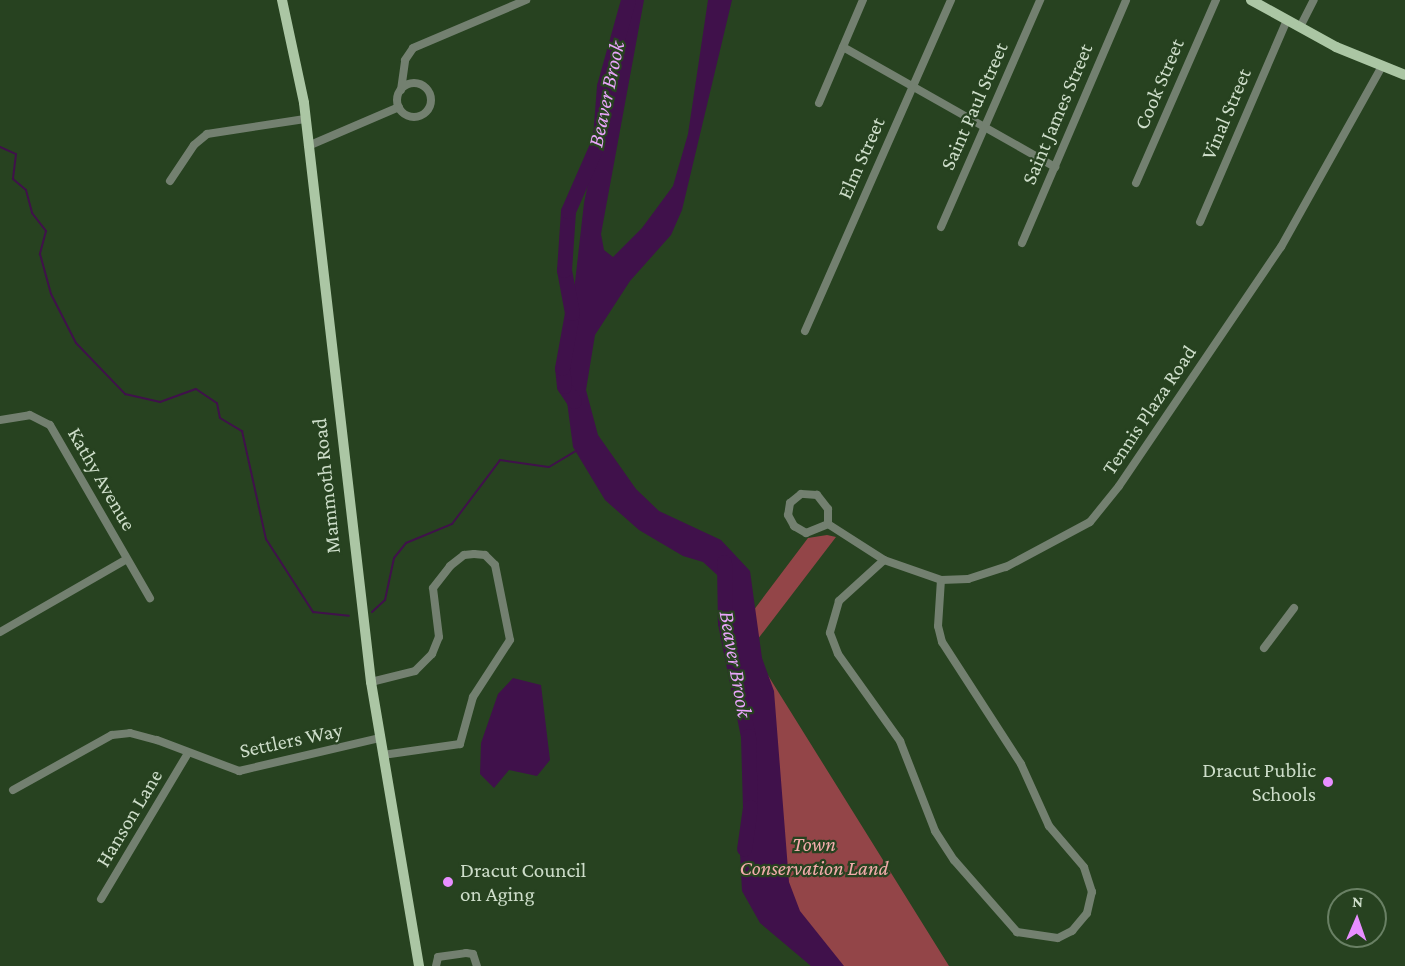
<!DOCTYPE html>
<html>
<head>
<meta charset="utf-8">
<style>
  body { margin:0 }
  #map { position:relative; width:1405px; height:966px; overflow:hidden; background:#274220; font-family:"Crimson Pro",serif }
  div>[style] { position:absolute }
  .green>* { inset:0; background:#934548 }
  .water>* { inset:0; background:#40114b }
  .stream>* { height:2px; margin:-1px; padding:0 1px; transform-origin:1px; border-radius:1px; background:#40114b }
  .river>* { height:15px; margin:-7.5px; padding:0 7.5px; transform-origin:7.5px; border-radius:7.5px; background:#40114b }
  .minor>* { height:8px; margin:-4px; padding:0 4px; transform-origin:4px; border-radius:4px; background:#738070 }
  .minor>.ring { margin:-4px; padding:0; box-sizing:content-box; background:none; border:8px solid #738070; border-radius:50% }
  .major>* { height:10px; margin:-5px; padding:0 5px; transform-origin:5px; border-radius:5px; background:#abc6a4 }
  .dots>* { width:16px; height:16px; translate:-50% -50%; box-sizing:border-box; border:3px solid #274220; border-radius:50% }
  span { translate:-50% -50%; white-space:nowrap; text-align:center; line-height:1.15; -webkit-text-stroke:4.5px #274220; paint-order:stroke }
  .street-label { font-size:21px; color:#cdddc9 }
  .poi-label { font-size:21px; color:#cdddc9 }
  .right { translate:-100% -50%; text-align:right }
  .left { translate:0 -50%; text-align:left }
  .park-label { font-size:21px; color:#f3acac; font-style:italic }
  .water-label { font-size:22px; color:#eaa5fb; font-style:italic }
  .north { position:absolute; left:1327px; top:888px; width:60px; height:60px; box-sizing:border-box; background:#274220; border:2px solid #698064; border-radius:50%; rotate:2deg; font-size:16px; font-weight:700; line-height:24px; text-align:center; color:#cdddc9 }
  .north::after { content:''; display:block; margin:auto; width:21px; height:27px; background:#e88eff; clip-path:polygon(50% 0,100% 100%,50% 72%,0 100%) }
</style>
</head>
<body>
<div id="map">
  <div class="green">
    <i style="clip-path:polygon(827px 535px,836px 537px,751px 648px,949px 966px,830px 966px,760px 879px,764px 769px,735px 635px,808px 538px)"></i>
  </div>
  <div class="water">
    <i style="clip-path:polygon(626px 0,644px 0,601px 234px,604px 250px,613px 257px,642px 228px,673px 186px,688px 134px,708px 0,732px 0,682px 210px,671px 235px,630px 281px,595px 335px,586px 390px,598px 435px,636px 489px,659px 511px,721px 540px,750px 571px,762px 658px,774px 691px,789px 882px,800px 911px,844px 966px,811px 966px,760px 923px,742px 891px,740px 853px,757px 798px,727px 584px,703px 562px,683px 556px,639px 530px,605px 500px,573px 447px,564px 379px,584px 203px)"></i>
    <i style="clip-path:polygon(513px 678px,541px 685px,550px 760px,537px 776px,509px 770px,494px 788px,480px 774px,481px 743px,498px 694px)"></i>
  </div>
  <div class="stream">
    <i style="left:0;top:147px;width:17px;rotate:24deg"></i>
    <i style="left:16px;top:154px;width:25px;rotate:97deg"></i>
    <i style="left:13px;top:179px;width:17px;rotate:40deg"></i>
    <i style="left:26px;top:190px;width:24px;rotate:75deg"></i>
    <i style="left:32px;top:213px;width:23px;rotate:52deg"></i>
    <i style="left:46px;top:231px;width:24px;rotate:105deg"></i>
    <i style="left:40px;top:254px;width:41px;rotate:74.6deg"></i>
    <i style="left:51px;top:294px;width:55px;rotate:63deg"></i>
    <i style="left:76px;top:343px;width:71px;rotate:46.1deg"></i>
    <i style="left:125px;top:394px;width:36px;rotate:13deg"></i>
    <i style="left:160px;top:402px;width:38px;rotate:-20deg"></i>
    <i style="left:196px;top:389px;width:25px;rotate:34deg"></i>
    <i style="left:217px;top:403px;width:15px;rotate:79deg"></i>
    <i style="left:220px;top:418px;width:26px;rotate:31deg"></i>
    <i style="left:242px;top:431px;width:111px;rotate:77.5deg"></i>
    <i style="left:266px;top:539px;width:87px;rotate:57.2deg"></i>
    <i style="left:313px;top:612px;width:36px;rotate:6deg"></i>
    <i style="left:372px;top:612px;width:18px;rotate:-43deg"></i>
    <i style="left:385px;top:600px;width:43px;rotate:-77.9deg"></i>
    <i style="left:394px;top:558px;width:19px;rotate:-51deg"></i>
    <i style="left:406px;top:543px;width:50px;rotate:-22.4deg"></i>
    <i style="left:452px;top:524px;width:80px;rotate:-53.1deg"></i>
    <i style="left:500px;top:460px;width:49px;rotate:8.1deg"></i>
    <i style="left:549px;top:467px;width:31px;rotate:-31deg"></i>
  </div>
  <div class="river">
    <i style="left:574px;top:401px;width:18px;rotate:-124deg"></i>
    <i style="left:564px;top:386px;width:18px;rotate:-96deg"></i>
    <i style="left:562px;top:368px;width:56px;rotate:-79.7deg"></i>
    <i style="left:572px;top:313px;width:44px;rotate:-100.5deg"></i>
    <i style="left:564px;top:270px;width:59px;rotate:-86.1deg"></i>
    <i style="left:568px;top:211px;width:80px;rotate:-66.3deg"></i>
    <i style="left:600px;top:138px;width:52px;rotate:-85.6deg"></i>
    <i style="left:604px;top:86px;width:89px;rotate:-74.4deg"></i>
    <i style="left:724px;top:562px;width:61px;rotate:89.1deg"></i>
    <i style="left:725px;top:623px;width:115px;rotate:78.5deg"></i>
    <i style="left:748px;top:736px;width:71px;rotate:88.4deg"></i>
    <i style="left:750px;top:807px;width:42px;rotate:98.1deg"></i>
  </div>
  <div class="minor">
    <i style="left:1300px;top:27px;width:30px;rotate:-63deg"></i>
    <i style="left:843px;top:47px;width:244px;rotate:29.5deg"></i>
    <i class="ring" style="left:397px;top:83px;width:26px;height:26px"></i>
    <i style="left:401px;top:90px;width:30px;rotate:-82deg"></i>
    <i style="left:405px;top:60px;width:14px;rotate:-56deg"></i>
    <i style="left:413px;top:48px;width:123px;rotate:-23deg"></i>
    <i style="left:819px;top:103px;width:112px;rotate:-66.9deg"></i>
    <i style="left:308px;top:146px;width:99px;rotate:-23.2deg"></i>
    <i style="left:170px;top:181px;width:43px;rotate:-56.3deg"></i>
    <i style="left:194px;top:145px;width:17px;rotate:-40deg"></i>
    <i style="left:207px;top:134px;width:99px;rotate:-8.7deg"></i>
    <i style="left:1136px;top:183px;width:200px;rotate:-66.4deg"></i>
    <i style="left:1200px;top:222px;width:220px;rotate:-66.7deg"></i>
    <i style="left:941px;top:227px;width:248px;rotate:-66.4deg"></i>
    <i style="left:1022px;top:243px;width:264px;rotate:-66.8deg"></i>
    <i style="left:805px;top:331px;width:362px;rotate:-66.2deg"></i>
    <i style="left:0;top:420px;width:30px;rotate:-9deg"></i>
    <i style="left:30px;top:415px;width:22px;rotate:27deg"></i>
    <i style="left:50px;top:425px;width:200px;rotate:60deg"></i>
    <i style="left:828px;top:524px;width:15px;rotate:-90deg"></i>
    <i style="left:828px;top:509px;width:18px;rotate:-128deg"></i>
    <i style="left:817px;top:495px;width:16px;rotate:-176deg"></i>
    <i style="left:801px;top:494px;width:14px;rotate:141deg"></i>
    <i style="left:790px;top:503px;width:12px;rotate:99deg"></i>
    <i style="left:788px;top:515px;width:13px;rotate:61deg"></i>
    <i style="left:794px;top:526px;width:14px;rotate:30deg"></i>
    <i style="left:806px;top:533px;width:24px;rotate:-22deg"></i>
    <i style="left:828px;top:524px;width:67px;rotate:32.7deg"></i>
    <i style="left:884px;top:560px;width:60px;rotate:19.3deg"></i>
    <i style="left:941px;top:580px;width:27px;rotate:-2deg"></i>
    <i style="left:968px;top:579px;width:40px;rotate:-18deg"></i>
    <i style="left:1006px;top:567px;width:95px;rotate:-28.2deg"></i>
    <i style="left:1090px;top:522px;width:46px;rotate:-51.1deg"></i>
    <i style="left:1119px;top:486px;width:289px;rotate:-55.9deg"></i>
    <i style="left:1281px;top:247px;width:207px;rotate:-60.8deg"></i>
    <i style="left:884px;top:560px;width:61px;rotate:137.7deg"></i>
    <i style="left:839px;top:601px;width:33px;rotate:106deg"></i>
    <i style="left:830px;top:633px;width:22px;rotate:69deg"></i>
    <i style="left:838px;top:654px;width:107px;rotate:54.5deg"></i>
    <i style="left:900px;top:741px;width:97px;rotate:68.7deg"></i>
    <i style="left:935px;top:831px;width:35px;rotate:57deg"></i>
    <i style="left:954px;top:860px;width:96px;rotate:48.8deg"></i>
    <i style="left:1017px;top:932px;width:41px;rotate:8.3deg"></i>
    <i style="left:1058px;top:938px;width:16px;rotate:-27deg"></i>
    <i style="left:1072px;top:931px;width:23px;rotate:-50deg"></i>
    <i style="left:1087px;top:913px;width:22px;rotate:-77deg"></i>
    <i style="left:1092px;top:892px;width:26px;rotate:-108deg"></i>
    <i style="left:1084px;top:867px;width:54px;rotate:-130.5deg"></i>
    <i style="left:1049px;top:826px;width:68px;rotate:-114.3deg"></i>
    <i style="left:1021px;top:764px;width:145px;rotate:-122.9deg"></i>
    <i style="left:942px;top:642px;width:16px;rotate:-104deg"></i>
    <i style="left:938px;top:626px;width:46px;rotate:-86.3deg"></i>
    <i style="left:0;top:632px;width:146px;rotate:-29.9deg"></i>
    <i style="left:1264px;top:648px;width:50px;rotate:-53.1deg"></i>
    <i style="left:371px;top:682px;width:45px;rotate:-14deg"></i>
    <i style="left:415px;top:671px;width:24px;rotate:-45deg"></i>
    <i style="left:432px;top:654px;width:18px;rotate:-68deg"></i>
    <i style="left:439px;top:637px;width:49px;rotate:-97deg"></i>
    <i style="left:433px;top:588px;width:28px;rotate:-52deg"></i>
    <i style="left:450px;top:566px;width:18px;rotate:-38deg"></i>
    <i style="left:464px;top:555px;width:10px;rotate:-6deg"></i>
    <i style="left:474px;top:554px;width:11px;rotate:5deg"></i>
    <i style="left:485px;top:555px;width:14px;rotate:45deg"></i>
    <i style="left:495px;top:565px;width:76px;rotate:78.7deg"></i>
    <i style="left:510px;top:640px;width:68px;rotate:123deg"></i>
    <i style="left:473px;top:697px;width:49px;rotate:105.5deg"></i>
    <i style="left:460px;top:744px;width:78px;rotate:171.9deg"></i>
    <i style="left:13px;top:790px;width:113px;rotate:-29.1deg"></i>
    <i style="left:112px;top:735px;width:18px;rotate:-6deg"></i>
    <i style="left:130px;top:733px;width:28px;rotate:15deg"></i>
    <i style="left:157px;top:740px;width:88px;rotate:20.7deg"></i>
    <i style="left:239px;top:771px;width:145px;rotate:-13.2deg"></i>
    <i style="left:101px;top:899px;width:168px;rotate:-59.2deg"></i>
    <i style="left:436px;top:966px;width:9px;rotate:-77deg"></i>
    <i style="left:438px;top:957px;width:28px;rotate:-8deg"></i>
    <i style="left:466px;top:953px;width:7px;rotate:8deg"></i>
    <i style="left:473px;top:954px;width:13px;rotate:72deg"></i>
  </div>
  <div class="major">
    <i style="left:282px;top:0;width:105px;rotate:77.9deg"></i>
    <i style="left:304px;top:103px;width:583px;rotate:83.4deg"></i>
    <i style="left:371px;top:682px;width:288px;rotate:80.4deg"></i>
    <i style="left:1251px;top:0;width:97px;rotate:28.9deg"></i>
    <i style="left:1336px;top:47px;width:74px;rotate:22.1deg"></i>
  </div>
  <div class="dots">
    <i style="left:1328px;top:782px;background:#e88eff"></i>
    <i style="left:448px;top:882px;background:#e88eff"></i>
  </div>
  <div class="street-label">
    <span style="left:1159px;top:84px;rotate:-67deg">Cook Street</span>
    <span style="left:974px;top:106px;rotate:-66deg">Saint Paul Street</span>
    <span style="left:1057px;top:114px;rotate:-67deg">Saint James Street</span>
    <span style="left:1226px;top:114px;rotate:-67deg">Vinal Street</span>
    <span style="left:861px;top:158px;rotate:-66deg">Elm Street</span>
    <span style="left:1149px;top:410px;rotate:-56deg">Tennis Plaza Road</span>
    <span style="left:102px;top:479px;rotate:60deg">Kathy Avenue</span>
    <span style="left:326px;top:486px;rotate:-96deg">Mammoth Road</span>
    <span style="left:291px;top:740px;rotate:-12deg">Settlers Way</span>
    <span style="left:129px;top:818px;rotate:-59deg">Hanson Lane</span>
  </div>
  <div class="poi-label">
    <span class="right" style="left:1316px;top:782px">Dracut Public<br>Schools</span>
    <span class="left" style="left:460px;top:882px">Dracut Council<br>on Aging</span>
  </div>
  <div class="park-label">
    <span style="left:814px;top:856px">Town<br>Conservation Land</span>
  </div>
  <div class="water-label">
    <span style="left:606px;top:94px;rotate:-78deg">Beaver Brook</span>
    <span style="left:736px;top:664px;rotate:80deg">Beaver Brook</span>
  </div>
  <div class="north">N</div>
</div>
</body>
</html>
